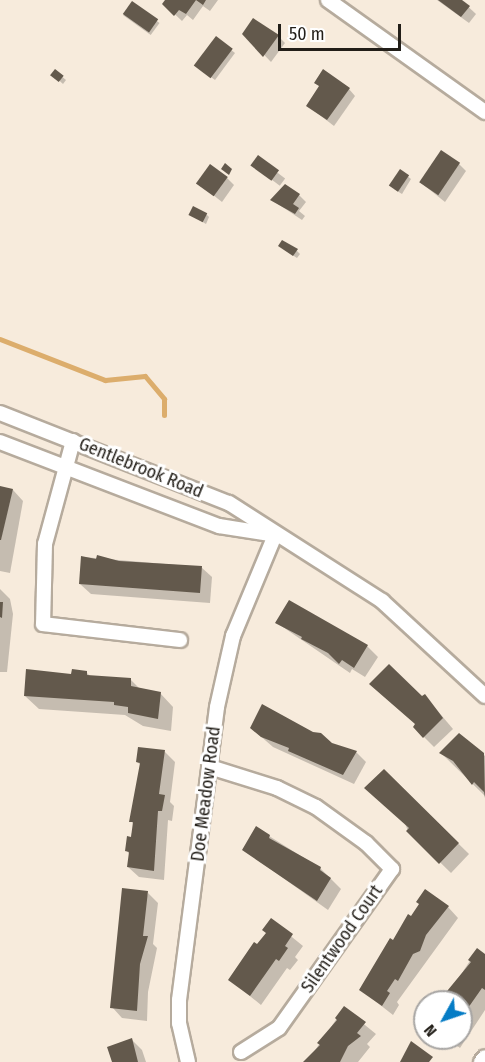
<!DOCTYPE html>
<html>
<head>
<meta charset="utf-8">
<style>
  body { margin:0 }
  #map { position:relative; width:485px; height:1062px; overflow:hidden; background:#f7ebdc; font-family:"Fira Sans Condensed",sans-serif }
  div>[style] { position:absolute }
  .shadow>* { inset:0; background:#0003; transform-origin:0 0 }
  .stream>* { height:5px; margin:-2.5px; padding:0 2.5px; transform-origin:2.5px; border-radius:2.5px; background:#dcad6c }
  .building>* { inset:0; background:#63594c; transform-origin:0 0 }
  .roads { filter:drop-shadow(2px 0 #b6ab9d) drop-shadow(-2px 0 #b6ab9d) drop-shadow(0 2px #b6ab9d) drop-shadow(0 -2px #b6ab9d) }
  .minor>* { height:14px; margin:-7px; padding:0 7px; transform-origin:7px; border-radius:7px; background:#fff }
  span { translate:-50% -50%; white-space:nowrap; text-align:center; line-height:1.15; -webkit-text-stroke:6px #fff; paint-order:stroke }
  .street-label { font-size:18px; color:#221e18 }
  .north { position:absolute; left:413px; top:990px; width:60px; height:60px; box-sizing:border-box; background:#fff; border:2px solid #a7a5a3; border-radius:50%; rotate:230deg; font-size:16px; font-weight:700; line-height:24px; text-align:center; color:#221e18 }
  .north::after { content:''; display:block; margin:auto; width:21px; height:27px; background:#057cc5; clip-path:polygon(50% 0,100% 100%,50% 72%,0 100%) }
  .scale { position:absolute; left:278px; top:24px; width:123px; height:27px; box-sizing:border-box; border:3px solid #221e18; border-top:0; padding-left:8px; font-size:18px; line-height:21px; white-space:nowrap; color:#221e18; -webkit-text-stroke:4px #fff; paint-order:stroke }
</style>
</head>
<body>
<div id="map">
  <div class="shadow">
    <i style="clip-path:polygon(167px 0,218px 0,210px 11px,203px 6px,193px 20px,187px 15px,182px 21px,164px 4px)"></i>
    <i style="clip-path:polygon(437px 0,461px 0,476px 14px,469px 23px)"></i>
    <i style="left:132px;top:3px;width:34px;height:15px;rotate:36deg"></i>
    <i style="clip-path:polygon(244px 34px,278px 36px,285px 43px,271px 62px)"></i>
    <i style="clip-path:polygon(216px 38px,235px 53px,215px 80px,200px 69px)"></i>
    <i style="clip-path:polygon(55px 71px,66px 80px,63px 84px,52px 74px)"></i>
    <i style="clip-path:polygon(349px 89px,355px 96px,334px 126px,308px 106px)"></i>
    <i style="left:258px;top:158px;width:34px;height:9px;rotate:37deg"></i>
    <i style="clip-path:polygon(459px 164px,466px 171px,445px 202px,420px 182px)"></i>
    <i style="clip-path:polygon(401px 171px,411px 179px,402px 194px,394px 189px)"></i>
    <i style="clip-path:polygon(227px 178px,234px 185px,222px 202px,198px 183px)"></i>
    <i style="clip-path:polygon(299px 195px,306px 202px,299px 211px,305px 216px,302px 220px,272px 200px)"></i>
    <i style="clip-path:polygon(206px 214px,209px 217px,206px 224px,191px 215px)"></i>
    <i style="clip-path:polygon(283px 249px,297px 251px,300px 254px,297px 258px)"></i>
    <i style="clip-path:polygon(0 488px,13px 490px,23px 501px,10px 573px,0 571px)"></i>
    <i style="clip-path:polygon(83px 557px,201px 567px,212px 577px,210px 603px,91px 594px,80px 584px)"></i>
    <i style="clip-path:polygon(0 589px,10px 599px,13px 614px,7px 672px,0 672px)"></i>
    <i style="clip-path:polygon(290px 602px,367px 646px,378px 657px,365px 677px,352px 669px,350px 673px,277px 623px)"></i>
    <i style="clip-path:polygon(86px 672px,91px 677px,130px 679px,140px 689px,160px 693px,173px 707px,171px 731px,143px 726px,125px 715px,39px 709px,25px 696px)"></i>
    <i style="clip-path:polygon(425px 696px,453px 729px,434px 747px,424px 737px,422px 698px)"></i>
    <i style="clip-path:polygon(251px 728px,331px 744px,356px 752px,366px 762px,354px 784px,273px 747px)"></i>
    <i style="clip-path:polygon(459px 735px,485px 756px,485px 796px,441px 753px)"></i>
    <i style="clip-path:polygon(165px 752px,175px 762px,170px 802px,174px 806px,172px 821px,168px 820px,164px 880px,139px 877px,128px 867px,130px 855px,127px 851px,134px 825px,131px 821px,141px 765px,137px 762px)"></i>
    <i style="clip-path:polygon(384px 771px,469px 854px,451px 873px,408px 831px)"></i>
    <i style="clip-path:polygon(269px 836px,320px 868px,341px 889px,328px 910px,244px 850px)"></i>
    <i style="clip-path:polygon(148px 893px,158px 903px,153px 944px,157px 948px,148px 992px,147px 1021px,122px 1018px,112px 1007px)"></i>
    <i style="clip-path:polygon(448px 907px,458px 918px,397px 1002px,399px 1005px,393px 1015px,361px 990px,412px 918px)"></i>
    <i style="clip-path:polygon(271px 920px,303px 946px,295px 957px,298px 960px,290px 970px,287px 968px,261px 1005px,230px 980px,267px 933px)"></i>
    <i style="clip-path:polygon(477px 950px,485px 956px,485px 1010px,460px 1048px,447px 1038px,461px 1038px,461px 1002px,443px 1002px)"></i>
    <i style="clip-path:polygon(344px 1008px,376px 1034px,367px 1044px,370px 1047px,358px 1062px,307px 1062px)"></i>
    <i style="clip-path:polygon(132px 1040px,142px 1050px,146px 1062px,113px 1062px)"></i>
  </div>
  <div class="stream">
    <i style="left:0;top:339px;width:113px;rotate:21.3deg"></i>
    <i style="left:105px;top:380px;width:40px;rotate:-5.7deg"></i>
    <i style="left:145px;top:376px;width:30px;rotate:50deg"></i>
    <i style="left:164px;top:399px;width:16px;rotate:90deg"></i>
  </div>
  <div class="building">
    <i style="clip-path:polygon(165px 0,206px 0,203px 5px,196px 0,186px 14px,179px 10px,174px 16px,162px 4px)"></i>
    <i style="clip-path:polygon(438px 0,462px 0,470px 6px,461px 17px)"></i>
    <i style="left:132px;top:1px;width:32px;height:16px;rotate:35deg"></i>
    <i style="clip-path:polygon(253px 18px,279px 35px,263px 57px,242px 34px)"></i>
    <i style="left:216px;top:36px;width:21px;height:37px;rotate:37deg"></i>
    <i style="left:55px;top:69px;width:11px;height:8px;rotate:38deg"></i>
    <i style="clip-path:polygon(323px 69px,350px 88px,327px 120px,306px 106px,319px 86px,314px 83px)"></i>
    <i style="left:441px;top:150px;width:23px;height:39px;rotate:34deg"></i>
    <i style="left:258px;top:155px;width:26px;height:13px;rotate:36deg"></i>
    <i style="clip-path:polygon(225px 163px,232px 169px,229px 175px,221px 169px)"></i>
    <i style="left:210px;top:164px;width:22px;height:24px;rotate:36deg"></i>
    <i style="left:400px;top:169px;width:11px;height:20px;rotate:34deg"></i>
    <i style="clip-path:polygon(285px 184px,300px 194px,293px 204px,299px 208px,295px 214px,270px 200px)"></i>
    <i style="left:193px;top:206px;width:16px;height:10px;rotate:27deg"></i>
    <i style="clip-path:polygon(282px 240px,298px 249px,293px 256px,278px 246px)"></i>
    <i style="clip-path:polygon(0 486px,13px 489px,1px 540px,0 540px)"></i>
    <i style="clip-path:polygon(97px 555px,119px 561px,202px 566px,200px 593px,79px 584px,81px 556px,96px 559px)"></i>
    <i style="clip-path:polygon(289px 600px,368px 645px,354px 668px,342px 660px,339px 664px,328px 653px,301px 639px,302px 637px,275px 623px)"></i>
    <i style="clip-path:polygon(0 602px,3px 602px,2px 618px,0 617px)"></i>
    <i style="clip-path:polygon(389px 664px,422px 696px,425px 694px,443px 718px,423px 738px,413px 727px,415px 724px,369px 684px)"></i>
    <i style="clip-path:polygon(26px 669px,71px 674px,72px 669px,87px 671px,87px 675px,131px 678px,131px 686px,161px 692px,158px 719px,128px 713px,128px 707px,114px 705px,114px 702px,24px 696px)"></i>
    <i style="clip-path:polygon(262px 704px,313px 732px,321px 733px,332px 743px,357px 751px,343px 775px,288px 751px,289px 748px,261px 737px,250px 728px)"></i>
    <i style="clip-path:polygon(459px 733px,484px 753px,485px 798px,484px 792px,474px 782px,472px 785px,453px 761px,439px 753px)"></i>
    <i style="clip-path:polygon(138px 747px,165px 750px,159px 794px,165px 795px,162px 811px,158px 811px,154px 871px,127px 867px,129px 852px,125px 851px,127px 836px,131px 837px,133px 822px,129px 822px,140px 763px,136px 762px)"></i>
    <i style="clip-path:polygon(384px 769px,459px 843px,439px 864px,406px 831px,409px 828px,364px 788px)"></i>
    <i style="clip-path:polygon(256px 826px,270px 835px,269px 838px,321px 867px,320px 870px,331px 878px,317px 901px,242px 850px)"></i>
    <i style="clip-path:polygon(122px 888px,148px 891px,143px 936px,148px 936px,140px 964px,137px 1011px,110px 1008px)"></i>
    <i style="clip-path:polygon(425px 889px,449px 906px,426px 935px,420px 951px,413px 954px,398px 981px,395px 979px,387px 991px,390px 993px,382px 1006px,359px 990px,390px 938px,393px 940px,408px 914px,411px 916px,419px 904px,416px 902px)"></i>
    <i style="clip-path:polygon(271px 918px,293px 934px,285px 946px,288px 948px,279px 961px,276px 959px,250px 996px,228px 980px,254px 942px,257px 944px,266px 933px,262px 930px)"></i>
    <i style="clip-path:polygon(477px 948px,485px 954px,485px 990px,482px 988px,461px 1018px,461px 1002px,438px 1002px,471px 962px,468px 960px)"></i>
    <i style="clip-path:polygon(344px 1006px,366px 1022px,357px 1033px,361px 1036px,348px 1046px,340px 1062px,303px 1062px,320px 1045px,317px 1043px,337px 1020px,335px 1018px)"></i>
    <i style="clip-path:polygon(132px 1038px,138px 1062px,112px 1062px,107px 1047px)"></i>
    <i style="clip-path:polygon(411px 1041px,433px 1057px,429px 1062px,400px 1062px)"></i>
  </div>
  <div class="roads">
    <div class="minor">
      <i style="left:328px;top:0;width:193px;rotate:35.5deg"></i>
      <i style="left:0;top:413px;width:246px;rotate:21.5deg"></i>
      <i style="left:229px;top:503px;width:182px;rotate:32.6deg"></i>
      <i style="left:382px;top:601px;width:140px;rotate:42.7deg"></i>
      <i style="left:73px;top:441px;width:107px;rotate:105.2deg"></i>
      <i style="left:45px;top:544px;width:80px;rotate:91.4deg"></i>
      <i style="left:43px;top:624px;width:138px;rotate:6.7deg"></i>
      <i style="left:0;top:442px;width:235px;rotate:21deg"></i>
      <i style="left:219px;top:526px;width:52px;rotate:8.9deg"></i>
      <i style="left:210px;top:767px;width:70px;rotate:17.4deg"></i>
      <i style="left:277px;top:788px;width:43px;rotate:26deg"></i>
      <i style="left:316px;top:807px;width:62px;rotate:35.8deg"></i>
      <i style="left:366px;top:843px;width:37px;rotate:45deg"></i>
      <i style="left:392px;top:869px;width:195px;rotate:125.4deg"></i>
      <i style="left:279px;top:1028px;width:45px;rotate:147.7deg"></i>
      <i style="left:188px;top:1062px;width:40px;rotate:-103deg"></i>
      <i style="left:179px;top:1023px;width:23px;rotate:-90deg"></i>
      <i style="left:179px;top:1000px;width:295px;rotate:-82.6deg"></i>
      <i style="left:217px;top:707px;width:73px;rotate:-77.3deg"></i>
      <i style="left:233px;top:636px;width:109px;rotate:-67.4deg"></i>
      <i style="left:481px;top:1062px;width:6px;rotate:-51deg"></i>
    </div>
  </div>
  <div class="street-label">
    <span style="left:141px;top:468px;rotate:22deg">Gentlebrook Road</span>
    <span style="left:206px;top:794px;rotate:-83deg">Doe Meadow Road</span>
    <span style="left:342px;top:939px;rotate:-55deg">Silentwood Court</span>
  </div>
  <div class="north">N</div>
  <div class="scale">50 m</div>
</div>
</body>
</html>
